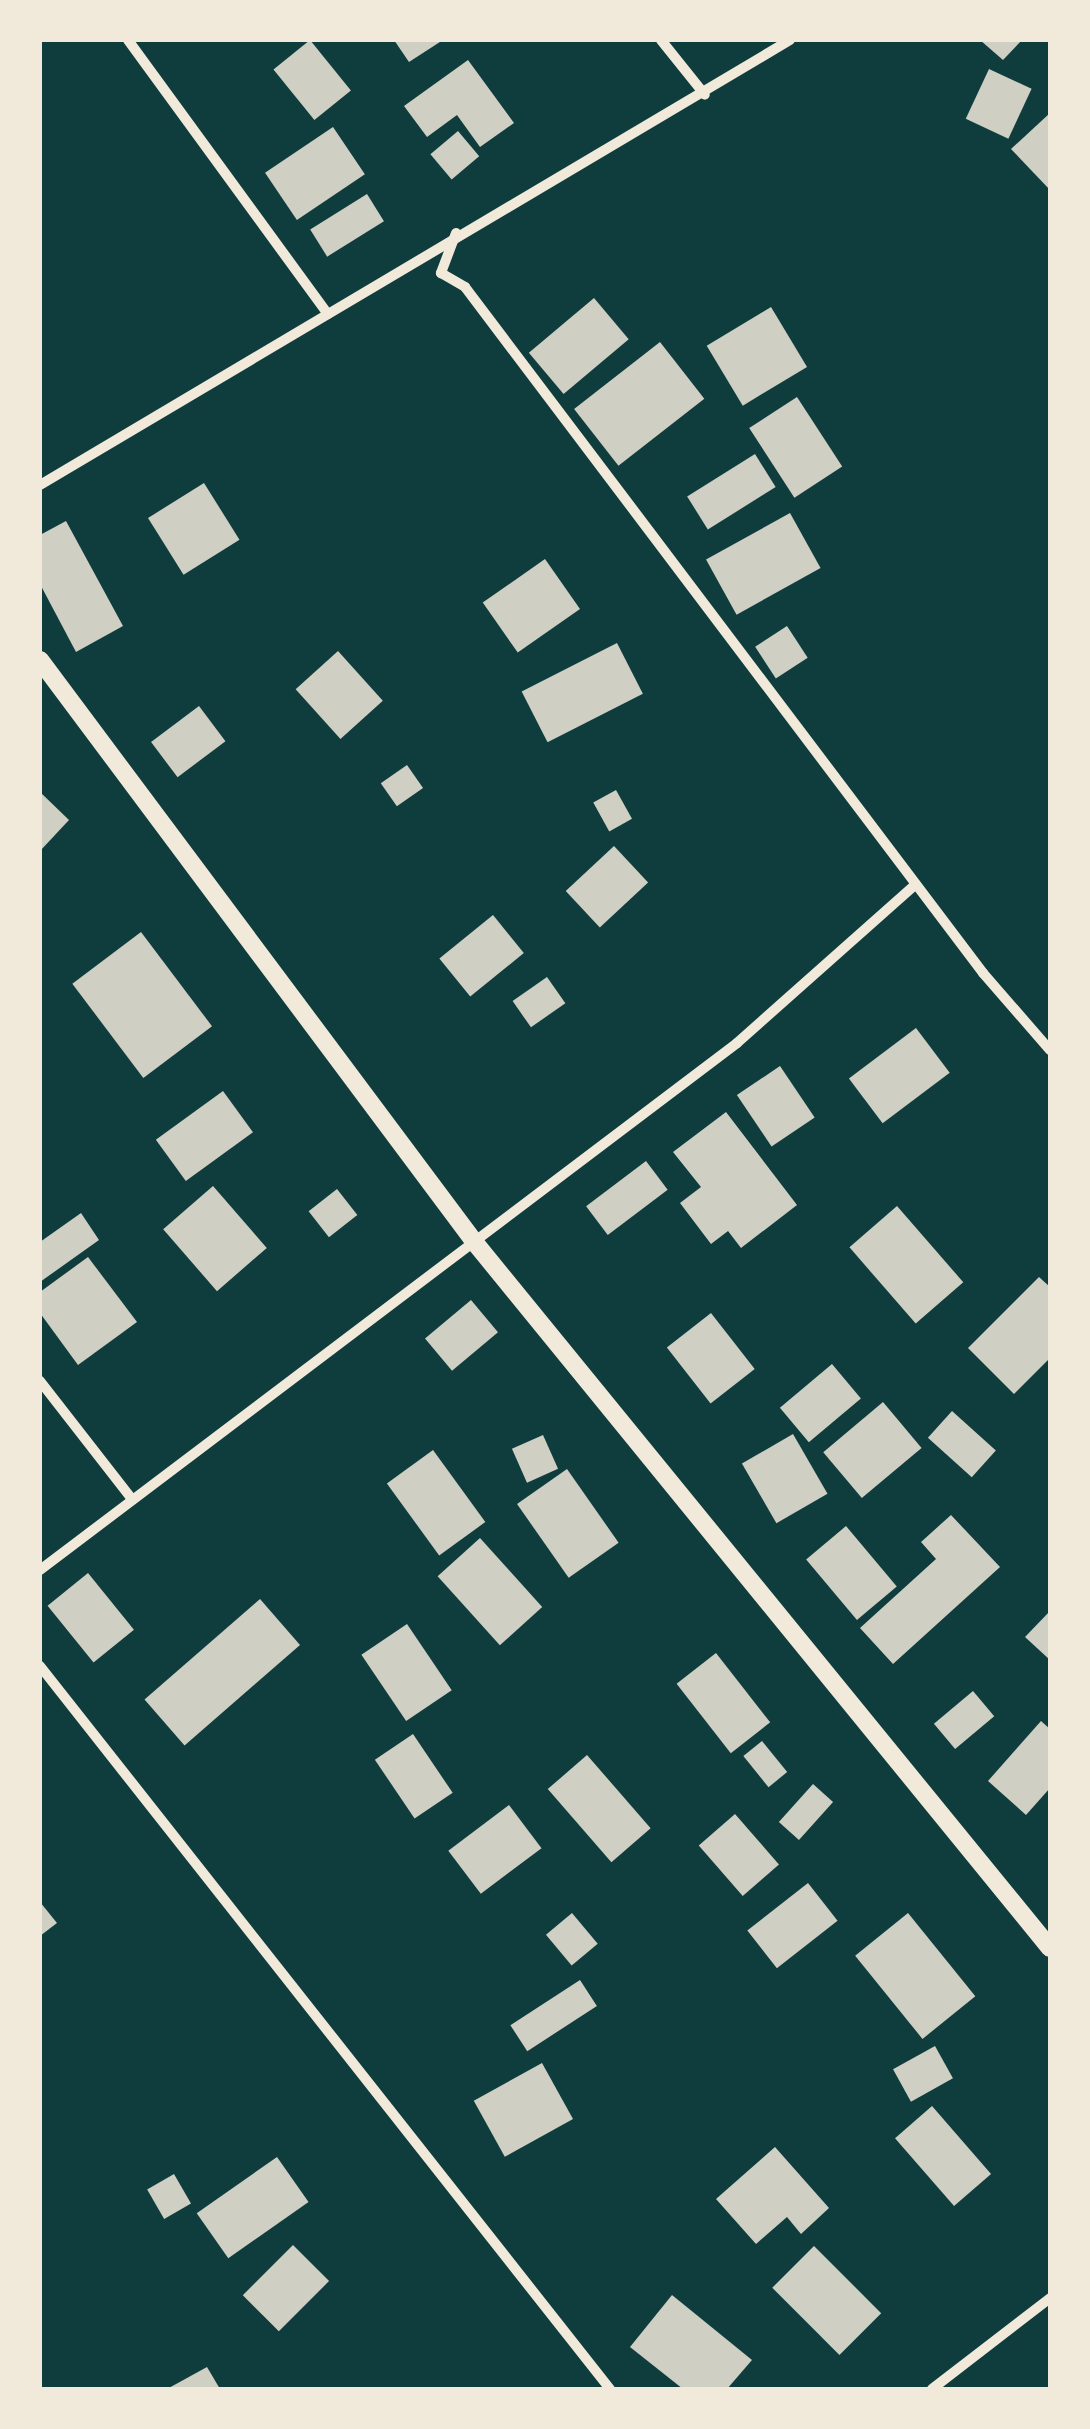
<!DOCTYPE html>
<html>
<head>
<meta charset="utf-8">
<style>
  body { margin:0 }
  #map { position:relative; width:1090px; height:2429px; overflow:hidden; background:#0f3d3e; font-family:"Work Sans",sans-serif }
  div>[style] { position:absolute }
  .building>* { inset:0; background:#cfcfc3; transform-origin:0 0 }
  .minor>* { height:10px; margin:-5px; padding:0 5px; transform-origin:5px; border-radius:5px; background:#f1e9da }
  .tertiary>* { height:18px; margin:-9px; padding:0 9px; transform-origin:9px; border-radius:9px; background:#f1e9da }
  span { translate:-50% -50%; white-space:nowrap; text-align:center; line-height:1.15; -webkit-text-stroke:8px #f1e9da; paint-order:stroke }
  .frame { position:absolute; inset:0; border:42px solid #f1e9da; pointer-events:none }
</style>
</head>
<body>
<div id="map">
  <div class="building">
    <i style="left:310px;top:40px;width:65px;height:47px;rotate:51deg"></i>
    <i style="clip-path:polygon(394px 40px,443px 40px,409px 62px)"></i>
    <i style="clip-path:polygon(980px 40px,1022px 40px,1003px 60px)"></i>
    <i style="clip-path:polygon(468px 60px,514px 123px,480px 147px,457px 115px,427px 137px,404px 106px)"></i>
    <i style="left:989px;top:69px;width:47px;height:55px;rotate:25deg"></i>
    <i style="clip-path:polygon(1050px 113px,1050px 190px,1011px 149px)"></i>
    <i style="left:333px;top:127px;width:57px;height:82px;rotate:56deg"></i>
    <i style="left:458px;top:131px;width:33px;height:36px;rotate:50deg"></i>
    <i style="left:367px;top:194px;width:32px;height:67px;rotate:58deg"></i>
    <i style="left:594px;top:298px;width:54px;height:85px;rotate:50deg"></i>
    <i style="left:771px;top:307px;width:70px;height:75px;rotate:59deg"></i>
    <i style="left:660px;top:342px;width:72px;height:109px;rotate:52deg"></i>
    <i style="left:797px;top:397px;width:83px;height:57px;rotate:57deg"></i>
    <i style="left:755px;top:454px;width:39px;height:80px;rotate:58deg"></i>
    <i style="left:204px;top:483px;width:67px;height:66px;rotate:58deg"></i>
    <i style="left:790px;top:513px;width:63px;height:96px;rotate:61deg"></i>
    <i style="clip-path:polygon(66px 521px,123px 626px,76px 652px,40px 584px,40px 535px)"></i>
    <i style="left:545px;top:559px;width:61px;height:76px;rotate:55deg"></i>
    <i style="left:787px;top:626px;width:38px;height:38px;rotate:57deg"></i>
    <i style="left:617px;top:643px;width:57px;height:107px;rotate:63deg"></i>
    <i style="left:338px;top:651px;width:67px;height:57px;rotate:48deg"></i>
    <i style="left:199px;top:706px;width:44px;height:60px;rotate:53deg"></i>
    <i style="left:407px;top:765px;width:28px;height:32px;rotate:55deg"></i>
    <i style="left:616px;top:790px;width:33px;height:26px;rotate:61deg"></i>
    <i style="clip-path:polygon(40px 792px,69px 820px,40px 851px)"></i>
    <i style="left:614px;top:846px;width:50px;height:66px;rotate:47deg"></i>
    <i style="left:493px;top:915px;width:49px;height:69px;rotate:51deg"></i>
    <i style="left:141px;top:932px;width:118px;height:86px;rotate:53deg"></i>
    <i style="left:547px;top:977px;width:32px;height:42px;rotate:55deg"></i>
    <i style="left:916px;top:1028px;width:56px;height:84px;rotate:53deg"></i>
    <i style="left:780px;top:1066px;width:62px;height:52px;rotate:56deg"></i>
    <i style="left:223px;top:1091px;width:51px;height:83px;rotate:54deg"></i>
    <i style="clip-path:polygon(726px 1112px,797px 1205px,741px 1248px,728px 1231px,711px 1244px,680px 1203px,701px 1187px,673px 1152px)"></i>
    <i style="left:646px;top:1161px;width:36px;height:75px;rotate:53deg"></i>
    <i style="left:213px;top:1186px;width:82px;height:66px;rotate:49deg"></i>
    <i style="left:337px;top:1189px;width:33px;height:36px;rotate:52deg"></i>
    <i style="left:897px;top:1206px;width:101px;height:63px;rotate:49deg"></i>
    <i style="clip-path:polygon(81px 1213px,99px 1240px,40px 1282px,40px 1242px)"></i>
    <i style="clip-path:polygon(88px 1257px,137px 1322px,78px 1365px,40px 1313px,40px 1292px)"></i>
    <i style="clip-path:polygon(1039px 1277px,1050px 1287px,1050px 1358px,1014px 1394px,968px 1348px)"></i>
    <i style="left:471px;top:1300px;width:42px;height:60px;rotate:50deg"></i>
    <i style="left:711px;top:1313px;width:71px;height:56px;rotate:52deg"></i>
    <i style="left:832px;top:1364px;width:45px;height:68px;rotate:50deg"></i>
    <i style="left:883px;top:1402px;width:60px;height:78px;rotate:50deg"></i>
    <i style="left:952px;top:1411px;width:59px;height:36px;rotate:42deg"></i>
    <i style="left:793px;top:1434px;width:69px;height:59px;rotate:60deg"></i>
    <i style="left:543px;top:1435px;width:37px;height:34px;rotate:66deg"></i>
    <i style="left:433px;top:1450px;width:89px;height:57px;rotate:54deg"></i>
    <i style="left:567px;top:1469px;width:90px;height:61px;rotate:55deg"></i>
    <i style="clip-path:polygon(951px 1515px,1000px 1567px,893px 1664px,860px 1628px,936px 1559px,921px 1542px)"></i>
    <i style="left:846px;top:1526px;width:79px;height:52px;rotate:50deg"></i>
    <i style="left:480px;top:1538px;width:93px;height:57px;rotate:48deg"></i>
    <i style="left:88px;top:1573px;width:73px;height:52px;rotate:51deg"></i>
    <i style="left:260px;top:1599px;width:61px;height:153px;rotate:49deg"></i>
    <i style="clip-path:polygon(1050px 1611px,1050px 1660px,1025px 1637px)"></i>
    <i style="left:407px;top:1624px;width:80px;height:55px;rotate:56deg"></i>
    <i style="left:716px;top:1653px;width:88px;height:50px;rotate:52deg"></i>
    <i style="left:973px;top:1691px;width:33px;height:51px;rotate:50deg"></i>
    <i style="clip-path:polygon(1041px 1721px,1050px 1729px,1050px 1788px,1026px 1815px,988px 1781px)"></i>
    <i style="left:413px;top:1734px;width:71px;height:46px;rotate:56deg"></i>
    <i style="left:762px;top:1741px;width:40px;height:24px;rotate:51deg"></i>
    <i style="left:587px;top:1755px;width:97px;height:52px;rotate:49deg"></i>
    <i style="left:813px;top:1784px;width:27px;height:51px;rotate:42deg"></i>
    <i style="left:509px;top:1805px;width:54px;height:76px;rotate:53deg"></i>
    <i style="left:735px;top:1814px;width:67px;height:48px;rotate:49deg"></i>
    <i style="left:808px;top:1883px;width:48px;height:77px;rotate:52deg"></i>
    <i style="clip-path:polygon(40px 1902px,57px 1923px,40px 1936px)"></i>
    <i style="left:572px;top:1913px;width:40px;height:34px;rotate:50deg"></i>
    <i style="left:908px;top:1913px;width:107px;height:68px;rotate:51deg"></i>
    <i style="left:580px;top:1980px;width:31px;height:83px;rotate:57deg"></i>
    <i style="left:935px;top:2046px;width:37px;height:48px;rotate:61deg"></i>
    <i style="left:542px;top:2063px;width:64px;height:78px;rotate:61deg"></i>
    <i style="left:932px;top:2106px;width:90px;height:49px;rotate:49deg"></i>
    <i style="clip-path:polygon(775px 2147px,829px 2208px,801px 2234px,787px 2217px,756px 2244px,716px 2199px)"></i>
    <i style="left:277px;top:2157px;width:55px;height:98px;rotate:55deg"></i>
    <i style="left:174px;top:2174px;width:34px;height:31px;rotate:60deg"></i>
    <i style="left:293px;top:2245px;width:51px;height:71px;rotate:45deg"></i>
    <i style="left:814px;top:2246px;width:95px;height:59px;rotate:45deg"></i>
    <i style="clip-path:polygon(672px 2295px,752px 2360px,727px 2389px,683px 2389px,630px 2347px)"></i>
    <i style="clip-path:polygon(207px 2367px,220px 2389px,167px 2389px)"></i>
  </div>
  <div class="minor">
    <i style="left:128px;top:40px;width:339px;rotate:53.9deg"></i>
    <i style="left:661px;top:40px;width:70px;rotate:51.3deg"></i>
    <i style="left:456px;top:233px;width:43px;rotate:110.6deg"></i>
    <i style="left:441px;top:273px;width:28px;rotate:30deg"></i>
    <i style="left:465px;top:287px;width:860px;rotate:52.94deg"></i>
    <i style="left:983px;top:973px;width:102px;rotate:49deg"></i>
    <i style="left:40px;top:485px;width:872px;rotate:-30.68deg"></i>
    <i style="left:40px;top:1381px;width:148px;rotate:52.1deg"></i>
    <i style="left:40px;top:1570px;width:874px;rotate:-37.09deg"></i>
    <i style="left:737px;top:1043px;width:239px;rotate:-41.6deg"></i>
    <i style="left:40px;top:1666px;width:921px;rotate:51.75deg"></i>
    <i style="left:932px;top:2389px;width:149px;rotate:-37.6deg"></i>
  </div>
  <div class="tertiary">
    <i style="left:40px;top:660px;width:729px;rotate:53.26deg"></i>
    <i style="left:476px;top:1244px;width:908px;rotate:50.81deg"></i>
  </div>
  <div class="frame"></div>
</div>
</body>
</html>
